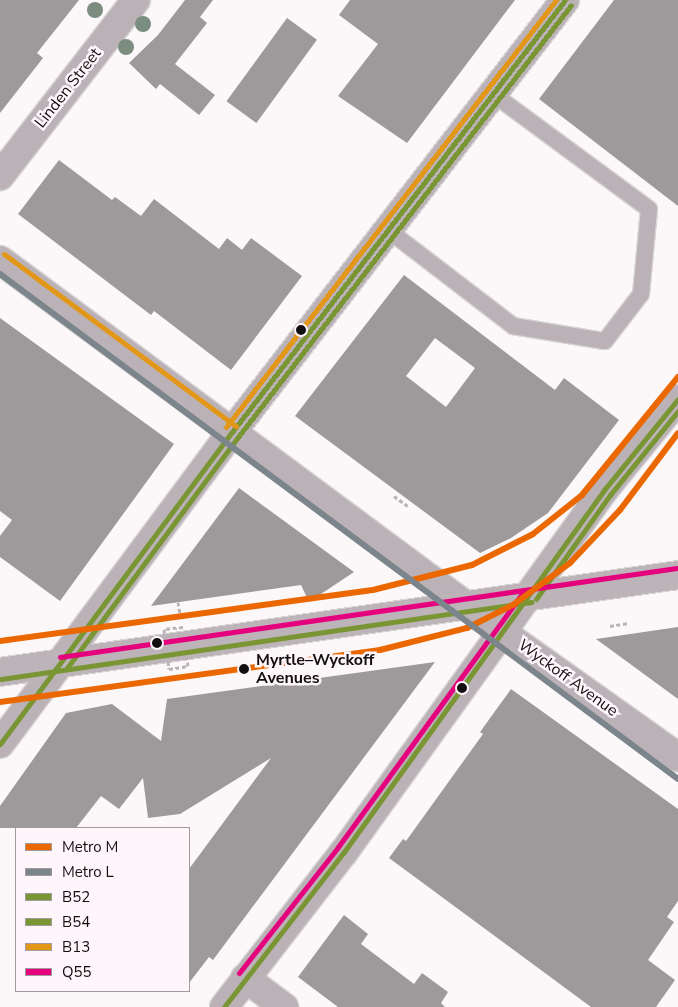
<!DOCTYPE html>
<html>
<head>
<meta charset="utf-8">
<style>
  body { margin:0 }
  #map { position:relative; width:678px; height:1007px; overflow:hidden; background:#fcf8fa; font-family:"Nunito Sans",sans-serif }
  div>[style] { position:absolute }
  .building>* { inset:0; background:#9d9a9c; transform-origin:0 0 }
  .path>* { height:3px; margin-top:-1.5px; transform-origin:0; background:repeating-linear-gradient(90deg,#bab4b7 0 4px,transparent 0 6.5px) }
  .roads { filter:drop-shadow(1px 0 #d6d4d5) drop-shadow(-1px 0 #d6d4d5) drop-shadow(0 1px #d6d4d5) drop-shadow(0 -1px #d6d4d5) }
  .lane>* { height:16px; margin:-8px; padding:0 8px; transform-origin:8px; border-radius:8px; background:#bbb2b7 }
  .street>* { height:28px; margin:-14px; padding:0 14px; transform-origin:14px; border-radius:14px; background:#bbb2b7 }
  .primary>* { height:28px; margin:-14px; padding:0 14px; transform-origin:14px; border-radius:14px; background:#bdb4b9 }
  .path-bridge>* { height:3px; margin-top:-1.5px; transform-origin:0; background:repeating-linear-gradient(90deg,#bab4b7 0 4px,transparent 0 6.5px) }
  .bus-1>* { height:5px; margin:-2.5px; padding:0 2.5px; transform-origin:2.5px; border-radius:2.5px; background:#799534 }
  .bus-2>* { height:5px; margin:-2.5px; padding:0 2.5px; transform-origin:2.5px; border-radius:2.5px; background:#799534 }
  .bus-3>* { height:5px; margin:-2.5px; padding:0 2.5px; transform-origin:2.5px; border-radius:2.5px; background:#e39719 }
  .bus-4>* { height:5px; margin:-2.5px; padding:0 2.5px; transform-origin:2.5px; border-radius:2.5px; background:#e5007d }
  .metro-1>* { height:6px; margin:-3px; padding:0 3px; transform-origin:3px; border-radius:3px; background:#eb6800 }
  .metro-2>* { height:6px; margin:-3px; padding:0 3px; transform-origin:3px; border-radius:3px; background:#7c858c }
  .trees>* { width:16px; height:16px; margin:-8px; border-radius:50%; background:#7a8d7f }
  .dots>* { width:14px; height:14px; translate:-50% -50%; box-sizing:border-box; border:2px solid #fef6fb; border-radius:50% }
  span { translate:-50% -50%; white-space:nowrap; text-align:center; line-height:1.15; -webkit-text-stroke:5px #fef6fb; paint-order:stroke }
  .street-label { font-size:16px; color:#120f11 }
  .stop-label { font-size:16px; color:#120f11; font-weight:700 }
  .left { translate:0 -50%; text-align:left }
  .legend { position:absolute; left:15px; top:827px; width:175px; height:165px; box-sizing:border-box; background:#fef6fb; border:1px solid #a09a9d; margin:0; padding:6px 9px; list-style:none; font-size:15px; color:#120f11 }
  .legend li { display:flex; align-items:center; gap:10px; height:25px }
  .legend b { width:25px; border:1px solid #a09a9d }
</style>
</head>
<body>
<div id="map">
  <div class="building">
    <i style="clip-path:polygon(0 0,79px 0,37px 53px,43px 58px,0 113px)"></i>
    <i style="clip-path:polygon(185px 0,213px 0,200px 17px,207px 23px,175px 64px,215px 95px,199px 115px,160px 84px,156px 89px,129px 63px,158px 35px)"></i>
    <i style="clip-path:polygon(350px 0,515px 0,407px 143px,338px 96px,378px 44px,339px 15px)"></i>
    <i style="clip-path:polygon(614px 0,678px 0,678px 206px,539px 99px)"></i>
    <i style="left:287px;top:18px;width:37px;height:103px;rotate:36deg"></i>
    <i style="clip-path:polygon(59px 160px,112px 200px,115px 197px,141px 216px,154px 199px,219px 249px,227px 238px,242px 250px,251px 238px,302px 276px,231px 370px,154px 311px,151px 315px,18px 214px)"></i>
    <i style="clip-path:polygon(evenodd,404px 275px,555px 390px,564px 378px,619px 420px,548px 513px,511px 538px,480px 553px,295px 416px,404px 275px,435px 338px,475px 368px,446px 407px,406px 376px,435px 338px)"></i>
    <i style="clip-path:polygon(0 318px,174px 444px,60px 601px,0 557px,0 536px,12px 520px,0 511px)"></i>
    <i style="clip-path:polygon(239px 488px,354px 572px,309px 602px,301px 585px,151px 606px)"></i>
    <i style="clip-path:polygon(678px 627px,678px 699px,596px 639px)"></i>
    <i style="clip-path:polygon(435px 662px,213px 960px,209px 957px,189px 983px,189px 869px,271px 758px,180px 814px,148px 818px,143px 778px,119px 809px,101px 796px,76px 828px,0 828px,0 806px,66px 713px,112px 704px,161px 741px,167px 699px)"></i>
    <i style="clip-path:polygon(511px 689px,678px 809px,678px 901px,667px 917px,674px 922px,648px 960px,675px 980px,656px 1007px,591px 1007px,389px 858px,403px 839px,406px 841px,483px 734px,480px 732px)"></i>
    <i style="clip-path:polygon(344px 915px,368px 934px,361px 944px,414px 984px,422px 973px,448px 992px,441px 1003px,445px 1007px,338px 1007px,298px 977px)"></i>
  </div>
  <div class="path">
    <i style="left:394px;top:496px;width:17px;rotate:36deg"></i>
    <i style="left:178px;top:602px;width:17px;rotate:80deg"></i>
    <i style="left:610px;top:626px;width:19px;rotate:-9deg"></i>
  </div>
  <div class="roads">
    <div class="lane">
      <i style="left:388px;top:230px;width:158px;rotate:37.5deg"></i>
      <i style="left:513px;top:326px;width:93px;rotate:9.3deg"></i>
      <i style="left:605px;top:341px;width:59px;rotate:-52.5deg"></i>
      <i style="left:641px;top:294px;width:85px;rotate:-84.6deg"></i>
      <i style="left:649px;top:209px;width:194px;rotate:-143.6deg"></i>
    </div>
    <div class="street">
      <i style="left:0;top:176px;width:222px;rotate:-52.3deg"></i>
      <i style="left:0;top:260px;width:625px;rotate:36.54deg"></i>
      <i style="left:502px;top:632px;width:216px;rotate:35.4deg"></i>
      <i style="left:0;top:744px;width:389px;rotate:-53.4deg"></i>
      <i style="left:232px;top:432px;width:545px;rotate:-52.37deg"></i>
      <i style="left:245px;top:978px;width:49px;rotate:36.6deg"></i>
      <i style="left:224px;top:1007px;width:196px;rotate:-52.3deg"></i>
      <i style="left:344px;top:852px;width:446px;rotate:-54.3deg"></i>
      <i style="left:604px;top:490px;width:117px;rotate:-50.9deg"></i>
    </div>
    <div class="primary">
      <i style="left:0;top:672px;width:685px;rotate:-8.14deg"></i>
    </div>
  </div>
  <div class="path-bridge">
    <i style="left:183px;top:627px;width:19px;rotate:174deg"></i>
    <i style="left:164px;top:629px;width:40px;rotate:82.9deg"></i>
    <i style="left:169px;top:669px;width:19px;rotate:-9deg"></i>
    <i style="left:188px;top:666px;width:34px;rotate:-98deg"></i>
    <i style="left:159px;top:643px;width:11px;rotate:63deg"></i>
    <i style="left:164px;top:652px;width:21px;rotate:-8deg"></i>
  </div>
  <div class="bus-1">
    <i style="left:0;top:744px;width:389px;rotate:-53.4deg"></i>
    <i style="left:232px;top:432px;width:545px;rotate:-52.37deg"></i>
    <i style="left:224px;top:1007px;width:196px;rotate:-52.3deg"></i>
    <i style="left:344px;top:852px;width:446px;rotate:-54.3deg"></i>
    <i style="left:604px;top:490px;width:117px;rotate:-50.9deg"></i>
  </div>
  <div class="bus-2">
    <i style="left:536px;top:599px;width:128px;rotate:-54.6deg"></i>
    <i style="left:610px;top:495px;width:108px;rotate:-51deg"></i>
    <i style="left:67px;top:668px;width:287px;rotate:-53.5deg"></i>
    <i style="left:238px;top:437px;width:545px;rotate:-52.37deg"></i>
    <i style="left:1px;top:679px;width:536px;rotate:-8.27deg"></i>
  </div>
  <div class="bus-3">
    <i style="left:4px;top:254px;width:289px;rotate:36.6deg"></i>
    <i style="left:226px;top:427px;width:540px;rotate:-52.3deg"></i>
  </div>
  <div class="bus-4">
    <i style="left:60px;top:657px;width:623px;rotate:-8.21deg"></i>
    <i style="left:239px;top:973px;width:160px;rotate:-51.8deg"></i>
    <i style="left:338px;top:847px;width:316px;rotate:-54deg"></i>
  </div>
  <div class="metro-1">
    <i style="left:0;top:641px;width:376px;rotate:-7.8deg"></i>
    <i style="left:373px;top:590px;width:102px;rotate:-14.2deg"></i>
    <i style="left:472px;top:565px;width:68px;rotate:-26.9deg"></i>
    <i style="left:533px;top:534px;width:63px;rotate:-38.5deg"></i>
    <i style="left:582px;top:495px;width:152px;rotate:-50.9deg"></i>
    <i style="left:0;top:702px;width:384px;rotate:-7.8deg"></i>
    <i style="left:380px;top:650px;width:90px;rotate:-14.2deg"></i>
    <i style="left:467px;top:628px;width:51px;rotate:-26.6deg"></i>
    <i style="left:513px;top:605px;width:71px;rotate:-36.4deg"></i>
    <i style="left:570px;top:563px;width:73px;rotate:-46.7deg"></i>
    <i style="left:620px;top:510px;width:96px;rotate:-53deg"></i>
  </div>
  <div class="metro-2">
    <i style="left:0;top:274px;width:845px;rotate:36.68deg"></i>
  </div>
  <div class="trees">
    <i style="left:95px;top:10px"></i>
    <i style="left:143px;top:24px"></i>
    <i style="left:126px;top:47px"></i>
  </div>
  <div class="dots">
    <i style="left:301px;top:330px;background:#120f11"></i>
    <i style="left:157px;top:643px;background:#120f11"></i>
    <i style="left:244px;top:669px;background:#120f11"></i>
    <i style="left:462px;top:688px;background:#120f11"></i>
  </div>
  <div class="street-label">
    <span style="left:68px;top:88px;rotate:-52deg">Linden Street</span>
    <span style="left:568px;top:678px;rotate:36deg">Wyckoff Avenue</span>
  </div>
  <div class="stop-label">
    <span class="left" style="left:256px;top:669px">Myrtle–Wyckoff<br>Avenues</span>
  </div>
  <ul class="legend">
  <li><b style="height:6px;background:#eb6800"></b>Metro M</li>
  <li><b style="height:6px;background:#7c858c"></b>Metro L</li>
  <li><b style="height:6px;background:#799534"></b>B52</li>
  <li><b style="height:6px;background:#799534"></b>B54</li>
  <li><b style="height:6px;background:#e39719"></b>B13</li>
  <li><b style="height:6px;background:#e5007d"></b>Q55</li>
  </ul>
</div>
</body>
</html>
